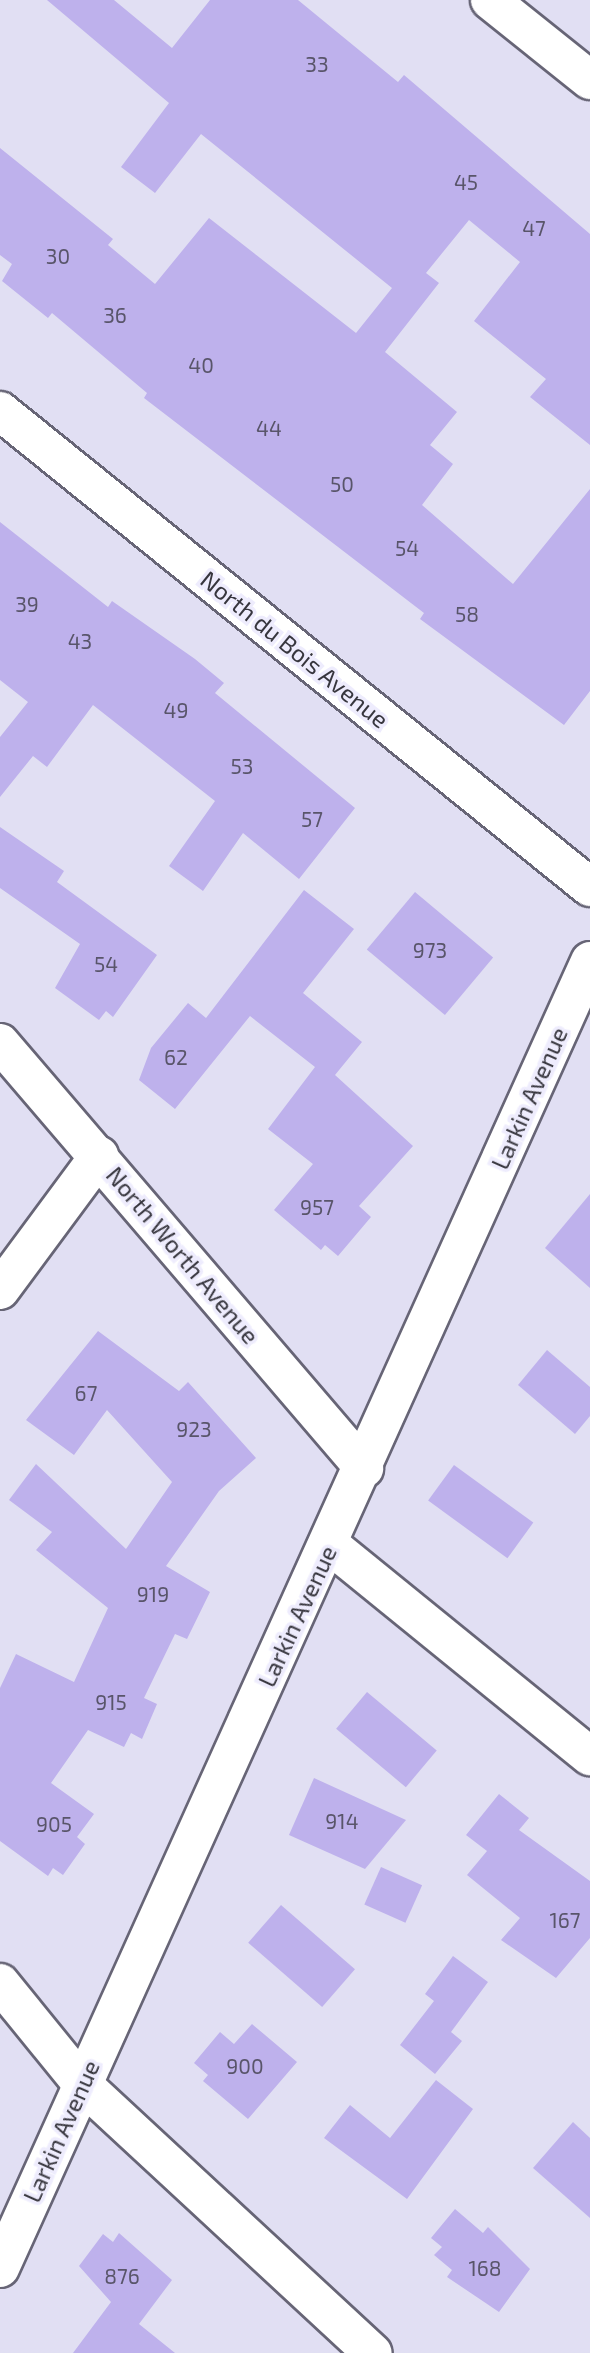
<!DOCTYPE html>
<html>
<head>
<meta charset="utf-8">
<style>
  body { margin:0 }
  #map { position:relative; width:590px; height:2353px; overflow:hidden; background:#e1dff3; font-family:"Exo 2",sans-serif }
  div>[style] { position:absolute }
  .building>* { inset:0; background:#beb1ec; transform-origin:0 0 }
  .roads { filter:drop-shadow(2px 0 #676576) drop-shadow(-2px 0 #676576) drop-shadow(0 2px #676576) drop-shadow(0 -2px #676576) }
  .minor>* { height:38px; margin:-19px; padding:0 19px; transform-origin:19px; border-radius:19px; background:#fff }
  .major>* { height:38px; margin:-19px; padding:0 19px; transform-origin:19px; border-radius:19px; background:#fff }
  span { translate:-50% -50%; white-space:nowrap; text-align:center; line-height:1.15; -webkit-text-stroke:7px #eeecfd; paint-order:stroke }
  .number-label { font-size:21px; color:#59556a }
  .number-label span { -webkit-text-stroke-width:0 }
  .street-label { font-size:24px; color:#37363e }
</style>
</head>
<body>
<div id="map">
  <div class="building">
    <i style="clip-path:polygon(47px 0,114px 0,172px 48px,210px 0,298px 0,398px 82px,404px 75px,590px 234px,590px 445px,530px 397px,546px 379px,474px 321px,520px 262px,469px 220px,426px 273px,439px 283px,385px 352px,457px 412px,430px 445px,453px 464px,422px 505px,513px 584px,590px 489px,590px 691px,564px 725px,420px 619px,424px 613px,144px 398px,147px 393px,52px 313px,48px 318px,2px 281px,12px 264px,0 255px,0 148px,113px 239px,108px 245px,155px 284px,209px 218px,356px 333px,392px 288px,201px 134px,155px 193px,121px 167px,169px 103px)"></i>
    <i style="clip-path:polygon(0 522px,108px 607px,112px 601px,195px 659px,224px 683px,215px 693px,355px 808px,299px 879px,243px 833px,203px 891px,169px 866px,215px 801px,93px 705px,47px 767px,33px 756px,0 797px,0 737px,28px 702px,0 680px)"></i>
    <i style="clip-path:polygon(0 827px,64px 871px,57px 882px,157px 955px,113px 1017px,106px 1011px,99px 1020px,55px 988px,80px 944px,0 888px)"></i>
    <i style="clip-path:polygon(304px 890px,354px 929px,303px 993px,362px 1042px,335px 1075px,413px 1146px,359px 1206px,371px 1217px,338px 1256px,325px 1245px,321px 1250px,274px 1210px,313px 1164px,268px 1129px,315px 1067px,250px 1016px,175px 1109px,139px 1080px,151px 1048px,188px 1003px,206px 1018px)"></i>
    <i style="left:415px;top:892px;width:102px;height:75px;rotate:40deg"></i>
    <i style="clip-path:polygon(590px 1194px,590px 1288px,545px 1248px)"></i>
    <i style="clip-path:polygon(98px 1331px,179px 1391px,188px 1382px,256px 1458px,219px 1491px,166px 1566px,210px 1592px,187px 1639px,175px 1634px,144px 1698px,157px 1704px,142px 1739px,131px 1733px,124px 1747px,88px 1730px,51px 1783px,94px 1814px,77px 1837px,85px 1844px,63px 1875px,53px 1868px,48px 1876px,0 1841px,0 1688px,16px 1654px,74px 1682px,108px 1608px,36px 1550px,52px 1532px,9px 1500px,36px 1464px,126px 1549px,172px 1482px,107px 1410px,74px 1455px,26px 1420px)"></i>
    <i style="clip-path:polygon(547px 1350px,590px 1387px,590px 1416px,575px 1434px,518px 1385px)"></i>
    <i style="left:454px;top:1465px;width:98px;height:44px;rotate:36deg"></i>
    <i style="left:367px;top:1692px;width:91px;height:48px;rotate:40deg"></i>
    <i style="clip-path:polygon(314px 1778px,406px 1820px,365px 1869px,289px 1835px)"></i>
    <i style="clip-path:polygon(499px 1794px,529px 1818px,519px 1830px,590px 1881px,590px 1938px,556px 1978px,501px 1940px,520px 1918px,467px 1875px,487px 1851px,466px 1835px)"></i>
    <i style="left:381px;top:1867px;width:45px;height:41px;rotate:24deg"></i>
    <i style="left:281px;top:1905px;width:98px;height:50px;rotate:41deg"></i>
    <i style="clip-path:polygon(453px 1956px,488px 1982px,451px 2032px,462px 2041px,435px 2074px,400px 2045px,434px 2001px,425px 1994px)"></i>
    <i style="clip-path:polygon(252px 2024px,297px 2062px,248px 2119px,203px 2081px,208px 2075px,194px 2063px,220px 2032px,234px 2044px)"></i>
    <i style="clip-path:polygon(436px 2080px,473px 2109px,407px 2199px,324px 2138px,350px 2105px,390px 2138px)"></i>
    <i style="clip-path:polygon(573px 2122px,590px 2138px,590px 2218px,533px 2168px)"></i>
    <i style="clip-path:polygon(455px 2209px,483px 2233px,488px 2227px,530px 2269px,499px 2312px,447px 2277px,452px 2270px,434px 2255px,442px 2247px,431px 2238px)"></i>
    <i style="clip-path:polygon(119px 2233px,172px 2280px,139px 2324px,175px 2353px,73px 2353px,111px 2302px,79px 2266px,103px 2234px,113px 2242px)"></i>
  </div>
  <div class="roads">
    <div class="minor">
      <i style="left:490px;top:0;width:128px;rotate:38.7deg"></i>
      <i style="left:0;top:411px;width:758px;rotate:38.9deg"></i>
      <i style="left:0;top:1043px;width:560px;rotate:49.42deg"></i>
      <i style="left:0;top:1290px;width:167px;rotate:-53.5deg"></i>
      <i style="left:330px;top:1545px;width:335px;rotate:39.1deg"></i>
      <i style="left:0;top:1983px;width:130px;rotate:50.9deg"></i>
      <i style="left:82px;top:2084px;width:396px;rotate:42.8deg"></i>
    </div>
    <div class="major">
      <i style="left:0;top:2268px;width:1434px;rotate:-65.7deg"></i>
    </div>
  </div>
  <div class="number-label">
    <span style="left:317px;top:64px">33</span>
    <span style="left:466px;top:182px">45</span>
    <span style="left:534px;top:228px">47</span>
    <span style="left:58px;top:256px">30</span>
    <span style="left:115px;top:315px">36</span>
    <span style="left:201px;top:365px">40</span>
    <span style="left:269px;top:428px">44</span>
    <span style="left:342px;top:484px">50</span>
    <span style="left:407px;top:548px">54</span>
    <span style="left:27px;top:604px">39</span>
    <span style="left:467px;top:614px">58</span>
    <span style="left:80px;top:641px">43</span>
    <span style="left:176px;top:710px">49</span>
    <span style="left:242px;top:766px">53</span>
    <span style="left:312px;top:819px">57</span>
    <span style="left:430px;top:950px">973</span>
    <span style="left:106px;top:964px">54</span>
    <span style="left:176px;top:1057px">62</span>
    <span style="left:317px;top:1207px">957</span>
    <span style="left:86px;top:1393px">67</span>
    <span style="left:194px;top:1429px">923</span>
    <span style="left:153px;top:1594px">919</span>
    <span style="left:111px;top:1702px">915</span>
    <span style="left:342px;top:1821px">914</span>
    <span style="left:54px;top:1824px">905</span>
    <span style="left:565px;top:1920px">167</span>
    <span style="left:245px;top:2066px">900</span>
    <span style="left:485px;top:2268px">168</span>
    <span style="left:122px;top:2276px">876</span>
  </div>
  <div class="street-label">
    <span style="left:295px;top:649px;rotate:39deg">North du Bois Avenue</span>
    <span style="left:529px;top:1098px;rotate:-66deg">Larkin Avenue</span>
    <span style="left:183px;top:1255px;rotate:50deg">North Worth Avenue</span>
    <span style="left:297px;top:1616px;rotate:-65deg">Larkin Avenue</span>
    <span style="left:61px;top:2131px;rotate:-66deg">Larkin Avenue</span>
  </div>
</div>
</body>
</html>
